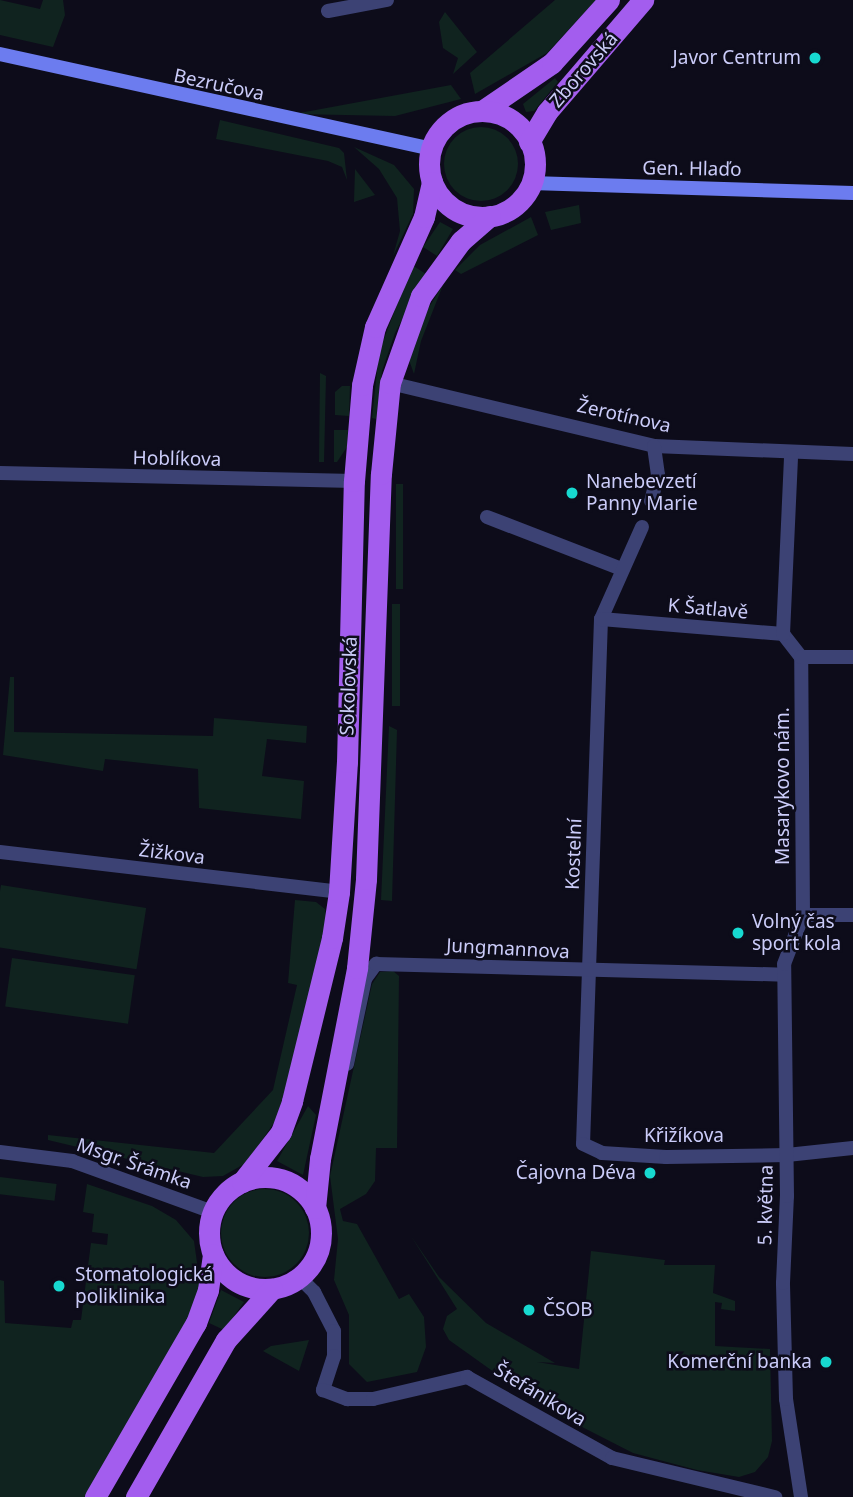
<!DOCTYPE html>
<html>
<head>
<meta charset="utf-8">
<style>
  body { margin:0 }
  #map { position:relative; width:853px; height:1497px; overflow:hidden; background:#0d0c1a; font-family:"Noto Sans",sans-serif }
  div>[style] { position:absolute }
  .green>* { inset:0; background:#10231f; transform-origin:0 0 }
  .round { border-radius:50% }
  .street>* { height:14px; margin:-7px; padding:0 7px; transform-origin:7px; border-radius:7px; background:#3c4274 }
  .secondary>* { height:14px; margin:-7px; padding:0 7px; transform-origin:7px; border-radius:7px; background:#6c7cef }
  .primary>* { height:21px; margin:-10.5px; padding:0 10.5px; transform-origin:10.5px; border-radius:10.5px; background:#a35dee }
  .primary>.ring { margin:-10.5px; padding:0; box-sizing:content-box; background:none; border:21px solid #a35dee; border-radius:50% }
  .dots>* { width:19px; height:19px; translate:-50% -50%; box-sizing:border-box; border:4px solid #0d0c1a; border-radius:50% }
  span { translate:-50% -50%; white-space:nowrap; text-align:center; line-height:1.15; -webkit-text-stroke:5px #0d0c1a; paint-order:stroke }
  .poi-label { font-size:19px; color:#cbccf9 }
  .right { translate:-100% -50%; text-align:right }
  .left { translate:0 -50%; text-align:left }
  .street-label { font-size:19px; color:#cbccf9 }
</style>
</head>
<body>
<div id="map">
  <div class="green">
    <i style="clip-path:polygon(0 0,40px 9px,43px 0,63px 0,65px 15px,53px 47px,0 35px)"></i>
    <i style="clip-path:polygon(555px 0,596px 0,547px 53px,475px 94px,470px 73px)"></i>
    <i style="clip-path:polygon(445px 12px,477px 52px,453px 74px,458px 58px,443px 48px,439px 22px)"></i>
    <i style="clip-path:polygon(555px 78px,558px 82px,534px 111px,526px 112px,523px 104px)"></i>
    <i style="clip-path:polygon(451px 85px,461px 99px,395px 116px,294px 114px)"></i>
    <i style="clip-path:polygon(220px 120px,339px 148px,344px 153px,347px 180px,342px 167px,328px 161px,216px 139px)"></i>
    <i class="round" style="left:444px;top:127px;width:74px;height:74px"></i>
    <i style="clip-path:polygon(354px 147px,394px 165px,414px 189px,413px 214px,393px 256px,400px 231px,397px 198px,379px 169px)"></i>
    <i style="clip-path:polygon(355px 169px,375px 195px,354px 202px)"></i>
    <i style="clip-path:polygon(579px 205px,581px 223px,551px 230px,545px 212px)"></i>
    <i style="clip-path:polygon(531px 217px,538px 235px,461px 274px,455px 270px,480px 245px)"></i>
    <i style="clip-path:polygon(440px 222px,453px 229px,437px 256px,423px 247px)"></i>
    <i style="clip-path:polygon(412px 265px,426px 274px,395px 333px,382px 371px,376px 419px,372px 418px,379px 352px)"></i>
    <i style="clip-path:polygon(443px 285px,421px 341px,414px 374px,409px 360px,424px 315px)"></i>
    <i style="clip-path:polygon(320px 373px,326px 376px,324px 462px,319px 462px)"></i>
    <i style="clip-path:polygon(342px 386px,350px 386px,349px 416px,335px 415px,335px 392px)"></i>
    <i style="clip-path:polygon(334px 430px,348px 430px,347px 447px,337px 462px,334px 462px)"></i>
    <i style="left:396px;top:484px;width:7px;height:105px"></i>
    <i style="left:392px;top:604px;width:8px;height:102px"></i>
    <i style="clip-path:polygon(10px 677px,14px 677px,14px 732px,213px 736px,214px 718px,307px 726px,306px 743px,267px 739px,262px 776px,304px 781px,301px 819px,199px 808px,198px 769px,105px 759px,103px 771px,3px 755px)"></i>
    <i style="clip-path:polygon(389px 726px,397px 730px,392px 901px,381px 900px)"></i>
    <i style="left:1px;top:885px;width:147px;height:62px;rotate:9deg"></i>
    <i style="clip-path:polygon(295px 900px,316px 902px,325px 909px,327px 925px,312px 1001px,276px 1120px,246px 1163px,223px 1176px,203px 1177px,48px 1140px,48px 1135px,214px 1153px,273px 1090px,297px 985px,288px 983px)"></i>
    <i style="left:12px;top:958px;width:124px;height:49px;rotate:8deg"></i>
    <i style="clip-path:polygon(393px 971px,399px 976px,397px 1148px,376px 1148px,375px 1181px,366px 1194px,340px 1209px,343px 1221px,357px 1224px,399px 1299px,409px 1294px,424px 1317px,426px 1347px,417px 1372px,367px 1382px,349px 1364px,349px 1315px,334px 1280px,338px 1239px,330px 1176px,372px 984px,380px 972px)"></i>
    <i style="clip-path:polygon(308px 1106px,316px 1115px,303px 1175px,277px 1161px)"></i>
    <i style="left:0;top:1177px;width:57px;height:17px;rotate:7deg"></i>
    <i style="clip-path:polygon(87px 1184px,152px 1206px,176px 1220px,194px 1241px,200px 1284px,191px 1314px,86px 1497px,0 1497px,0 1280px,4px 1281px,5px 1323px,71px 1328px,73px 1320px,81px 1320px,91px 1243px,107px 1245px,108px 1234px,92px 1232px,94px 1214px,83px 1212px)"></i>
    <i class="round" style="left:221px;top:1189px;width:88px;height:88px"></i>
    <i style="clip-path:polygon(411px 1236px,439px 1277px,486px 1323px,555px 1363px,537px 1362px,579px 1369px,591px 1251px,665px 1260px,664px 1265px,715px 1265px,713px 1293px,735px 1301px,735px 1311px,721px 1309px,722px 1303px,715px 1302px,715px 1346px,770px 1349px,772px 1441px,768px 1457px,755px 1472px,739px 1477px,697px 1470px,633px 1453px,543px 1407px,449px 1340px,443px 1329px,447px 1316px,457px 1309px)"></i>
    <i style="clip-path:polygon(221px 1290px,244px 1302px,224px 1330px,209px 1323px)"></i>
    <i style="clip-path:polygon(309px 1340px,299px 1371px,263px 1351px,271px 1346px)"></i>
  </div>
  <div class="street">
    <i style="left:328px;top:11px;width:60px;rotate:-10.6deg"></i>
    <i style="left:390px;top:383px;width:271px;rotate:13.4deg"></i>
    <i style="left:654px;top:446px;width:199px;rotate:2.3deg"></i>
    <i style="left:0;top:473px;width:354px;rotate:1.3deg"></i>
    <i style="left:651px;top:501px;width:27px;rotate:-75deg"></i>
    <i style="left:658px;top:475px;width:29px;rotate:-98deg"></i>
    <i style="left:487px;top:517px;width:145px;rotate:21.1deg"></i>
    <i style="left:642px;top:527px;width:101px;rotate:114deg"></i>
    <i style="left:601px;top:619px;width:525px;rotate:91.96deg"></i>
    <i style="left:583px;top:1144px;width:21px;rotate:25deg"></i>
    <i style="left:602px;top:1153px;width:64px;rotate:3.6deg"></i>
    <i style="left:666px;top:1157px;width:121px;rotate:-0.9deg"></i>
    <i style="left:787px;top:1155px;width:66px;rotate:-6.1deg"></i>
    <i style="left:601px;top:619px;width:183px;rotate:4.7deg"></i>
    <i style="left:783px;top:634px;width:29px;rotate:52deg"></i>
    <i style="left:783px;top:634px;width:179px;rotate:-87.4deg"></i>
    <i style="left:0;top:852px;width:341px;rotate:6.7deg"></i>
    <i style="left:803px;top:915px;width:50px"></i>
    <i style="left:347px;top:1064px;width:87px;rotate:-78deg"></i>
    <i style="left:365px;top:979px;width:19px;rotate:-54deg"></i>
    <i style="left:376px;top:964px;width:408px;rotate:1.5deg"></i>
    <i style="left:0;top:1152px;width:73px;rotate:7.1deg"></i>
    <i style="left:72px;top:1161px;width:150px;rotate:19.9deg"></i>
    <i style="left:300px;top:1278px;width:20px;rotate:45deg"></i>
    <i style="left:314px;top:1292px;width:44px;rotate:62.9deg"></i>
    <i style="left:334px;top:1331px;width:25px;rotate:90deg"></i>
    <i style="left:334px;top:1356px;width:36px;rotate:108deg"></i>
    <i style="left:323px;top:1390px;width:26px;rotate:21deg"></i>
    <i style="left:347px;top:1399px;width:26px"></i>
    <i style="left:373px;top:1399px;width:97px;rotate:-13.2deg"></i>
    <i style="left:467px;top:1377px;width:166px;rotate:29.2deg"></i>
    <i style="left:612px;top:1458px;width:168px;rotate:13.5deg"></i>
    <i style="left:801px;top:1497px;width:99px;rotate:-98.7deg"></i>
    <i style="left:786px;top:1399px;width:116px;rotate:-91.5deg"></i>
    <i style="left:783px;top:1283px;width:87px;rotate:-87.4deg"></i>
    <i style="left:787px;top:1196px;width:232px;rotate:-90.7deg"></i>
    <i style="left:784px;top:964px;width:53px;rotate:-68.8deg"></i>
    <i style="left:803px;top:915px;width:258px;rotate:-90.4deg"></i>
    <i style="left:801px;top:657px;width:52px"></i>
  </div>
  <div class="secondary">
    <i style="left:0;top:54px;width:442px;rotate:12.4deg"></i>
    <i style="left:531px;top:183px;width:322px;rotate:1.8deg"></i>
  </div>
  <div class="primary">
    <i style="left:482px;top:111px;width:85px;rotate:-34.4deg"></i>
    <i style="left:552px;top:63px;width:85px;rotate:-47.9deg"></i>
    <i class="ring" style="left:429px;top:111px;width:85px;height:85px"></i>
    <i style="left:529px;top:142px;width:35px;rotate:-59deg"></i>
    <i style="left:547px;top:112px;width:148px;rotate:-49.4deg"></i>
    <i class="ring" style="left:209px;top:1177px;width:91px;height:91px"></i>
    <i style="left:242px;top:1182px;width:63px;rotate:-52deg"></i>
    <i style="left:281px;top:1132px;width:33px;rotate:-70deg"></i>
    <i style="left:292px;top:1101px;width:168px;rotate:-76.2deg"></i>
    <i style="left:332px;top:938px;width:47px;rotate:-81.3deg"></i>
    <i style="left:339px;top:892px;width:130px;rotate:-86.5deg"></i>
    <i style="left:347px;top:762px;width:281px;rotate:-88.6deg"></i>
    <i style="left:354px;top:481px;width:96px;rotate:-85.2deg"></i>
    <i style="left:362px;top:385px;width:59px;rotate:-77.4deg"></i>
    <i style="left:375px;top:327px;width:120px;rotate:-66deg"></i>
    <i style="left:424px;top:217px;width:36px;rotate:-77deg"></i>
    <i style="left:315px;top:1208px;width:49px;rotate:-84.2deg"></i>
    <i style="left:320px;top:1159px;width:195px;rotate:-79deg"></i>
    <i style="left:357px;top:968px;width:89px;rotate:-84.2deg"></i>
    <i style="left:366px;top:879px;width:405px;rotate:-87.9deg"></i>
    <i style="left:381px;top:474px;width:91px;rotate:-84.4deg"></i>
    <i style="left:390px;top:383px;width:92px;rotate:-70.4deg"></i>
    <i style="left:421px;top:296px;width:68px;rotate:-54deg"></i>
    <i style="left:461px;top:241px;width:38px;rotate:-41deg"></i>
    <i style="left:95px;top:1497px;width:201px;rotate:-59.9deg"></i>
    <i style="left:196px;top:1323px;width:35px;rotate:-70deg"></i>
    <i style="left:208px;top:1290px;width:36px;rotate:-82deg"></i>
    <i style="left:136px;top:1497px;width:181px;rotate:-60.2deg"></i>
    <i style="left:226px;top:1340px;width:69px;rotate:-48deg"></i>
  </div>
  <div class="dots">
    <i style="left:815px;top:58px;background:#17d9d0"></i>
    <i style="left:572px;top:493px;background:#17d9d0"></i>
    <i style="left:738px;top:933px;background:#17d9d0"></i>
    <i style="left:650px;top:1173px;background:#17d9d0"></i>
    <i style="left:59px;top:1286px;background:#17d9d0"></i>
    <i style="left:529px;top:1310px;background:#17d9d0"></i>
    <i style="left:826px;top:1362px;background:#17d9d0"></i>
  </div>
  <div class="poi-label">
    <span class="right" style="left:801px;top:58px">Javor Centrum</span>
    <span class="left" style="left:586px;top:493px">Nanebevzetí<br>Panny Marie</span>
    <span class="left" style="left:752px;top:933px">Volný čas<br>sport kola</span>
    <span class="right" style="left:636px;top:1173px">Čajovna Déva</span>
    <span class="left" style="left:75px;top:1286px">Stomatologická<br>poliklinika</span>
    <span class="left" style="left:543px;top:1310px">ČSOB</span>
    <span class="right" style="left:812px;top:1362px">Komerční banka</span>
  </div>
  <div class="street-label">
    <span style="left:584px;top:70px;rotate:-49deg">Zborovská</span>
    <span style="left:219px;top:85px;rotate:12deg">Bezručova</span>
    <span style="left:692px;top:169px;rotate:1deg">Gen. Hlaďo</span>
    <span style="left:624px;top:416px;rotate:13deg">Žerotínova</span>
    <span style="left:177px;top:459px;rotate:1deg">Hoblíkova</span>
    <span style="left:708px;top:609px;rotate:5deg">K Šatlavě</span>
    <span style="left:349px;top:686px;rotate:-88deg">Sokolovská</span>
    <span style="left:783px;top:786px;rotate:-90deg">Masarykovo nám.</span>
    <span style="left:172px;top:854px;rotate:7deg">Žižkova</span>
    <span style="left:574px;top:854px;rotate:-88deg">Kostelní</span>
    <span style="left:508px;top:949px;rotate:3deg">Jungmannova</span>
    <span style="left:684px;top:1136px">Křižíkova</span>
    <span style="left:134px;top:1164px;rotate:19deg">Msgr. Šrámka</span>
    <span style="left:766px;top:1205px;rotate:-89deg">5. května</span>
    <span style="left:540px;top:1395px;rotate:31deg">Štefánikova</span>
  </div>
</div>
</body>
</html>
